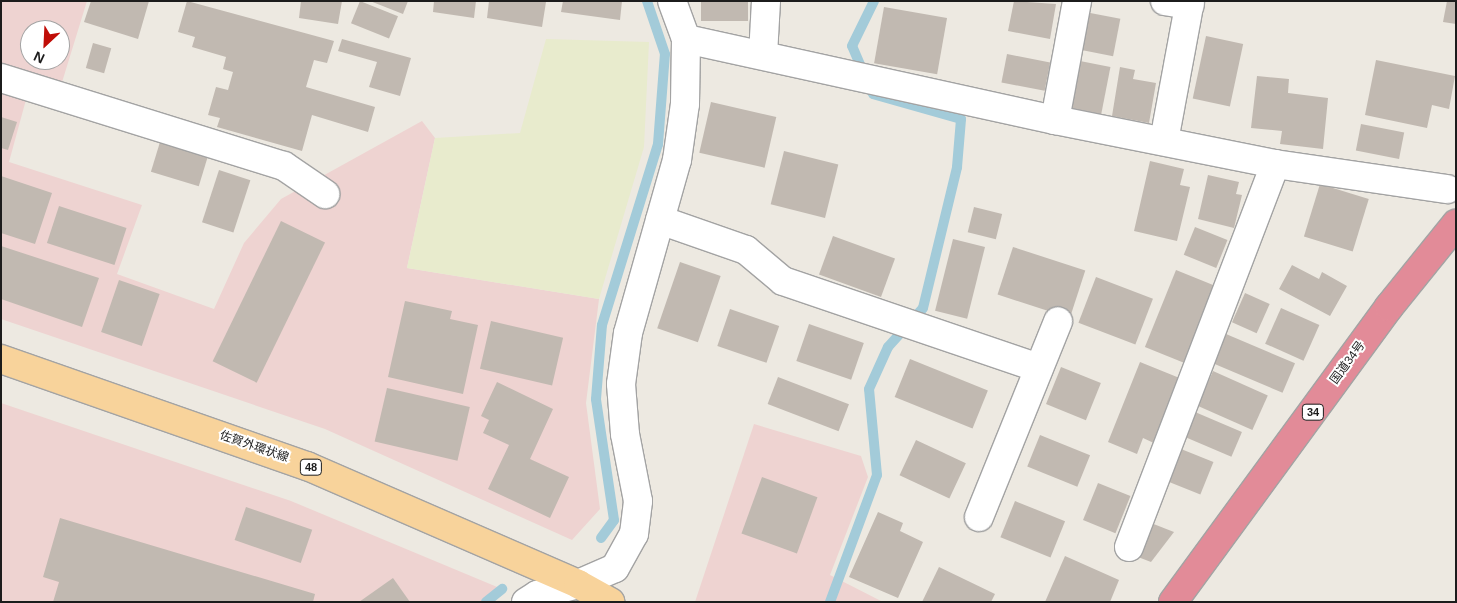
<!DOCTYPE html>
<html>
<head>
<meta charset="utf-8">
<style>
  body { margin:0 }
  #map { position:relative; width:1457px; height:603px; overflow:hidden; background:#ede9e1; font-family:Helvetica,"Noto Sans JP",sans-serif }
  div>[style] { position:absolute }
  .commercial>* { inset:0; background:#eed3d1 }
  .farmland>* { inset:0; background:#e8ebcd }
  .stream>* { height:10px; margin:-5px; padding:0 5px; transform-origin:5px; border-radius:5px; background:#a3cbd9 }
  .building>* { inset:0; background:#c1b9b1; transform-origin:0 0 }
  .roads { filter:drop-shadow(1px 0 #a3a3a3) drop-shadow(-1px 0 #a3a3a3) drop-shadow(0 1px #a3a3a3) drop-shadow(0 -1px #a3a3a3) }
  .street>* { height:28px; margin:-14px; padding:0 14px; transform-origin:14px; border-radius:14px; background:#fff }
  .primary>* { height:28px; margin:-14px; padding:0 14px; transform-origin:14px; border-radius:14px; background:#f8d39b }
  .highway>* { height:28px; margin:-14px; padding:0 14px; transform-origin:14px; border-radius:14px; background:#e28b98 }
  span { translate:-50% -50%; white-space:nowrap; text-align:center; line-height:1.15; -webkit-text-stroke:4px #fff; paint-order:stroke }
  .shield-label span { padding:1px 4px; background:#fff; border:1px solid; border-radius:4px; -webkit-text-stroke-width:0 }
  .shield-label { font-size:11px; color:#1c1c1c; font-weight:700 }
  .street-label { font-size:12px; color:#1c1c1c }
  .frame { position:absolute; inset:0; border:2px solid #1c1c1c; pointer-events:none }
  .north { position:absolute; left:20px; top:20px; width:50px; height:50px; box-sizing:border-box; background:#fff; border:1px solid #a4a4a4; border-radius:50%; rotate:205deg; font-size:14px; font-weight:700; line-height:20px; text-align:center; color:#1c1c1c }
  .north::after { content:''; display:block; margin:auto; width:18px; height:22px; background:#c00d07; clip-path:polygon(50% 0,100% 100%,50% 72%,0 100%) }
</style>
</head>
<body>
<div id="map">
  <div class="commercial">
    <i style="clip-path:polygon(evenodd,1px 1px,87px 1px,55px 105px,27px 96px,9px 162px,142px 205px,117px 274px,214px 309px,244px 243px,281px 199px,422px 121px,435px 138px,407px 268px,599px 299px,586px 403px,600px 509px,572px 540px,325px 429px,1px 319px,1px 1px,30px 30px,60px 30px,60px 60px,30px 60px,30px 30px)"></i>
    <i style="clip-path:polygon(1px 403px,291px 501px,502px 589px,486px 602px,1px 602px)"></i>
    <i style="clip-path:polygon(754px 424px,861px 456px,868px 477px,830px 575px,883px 602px,695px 602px)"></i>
  </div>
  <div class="farmland">
    <i style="clip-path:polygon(546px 39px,649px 42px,644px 147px,599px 299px,407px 268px,435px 138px,520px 133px)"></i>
  </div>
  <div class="stream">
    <i style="left:864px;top:74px;width:30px;rotate:-113deg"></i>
    <i style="left:852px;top:46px;width:50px;rotate:-63.9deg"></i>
    <i style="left:601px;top:538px;width:22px;rotate:-54deg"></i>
    <i style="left:614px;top:520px;width:122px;rotate:-98.5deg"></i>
    <i style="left:596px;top:399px;width:74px;rotate:-85.4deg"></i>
    <i style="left:602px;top:325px;width:189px;rotate:-72.8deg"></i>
    <i style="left:658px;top:144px;width:90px;rotate:-85.6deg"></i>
    <i style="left:665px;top:54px;width:56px;rotate:-108.8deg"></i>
    <i style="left:486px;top:602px;width:21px;rotate:-39deg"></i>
    <i style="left:830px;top:602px;width:135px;rotate:-69.7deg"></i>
    <i style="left:877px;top:475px;width:86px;rotate:-95.3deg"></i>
    <i style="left:869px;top:389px;width:46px;rotate:-65.7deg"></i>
    <i style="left:888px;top:347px;width:52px;rotate:-48.1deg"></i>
    <i style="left:923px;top:308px;width:145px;rotate:-76.4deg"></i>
    <i style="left:957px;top:167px;width:48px;rotate:-85.2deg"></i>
    <i style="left:961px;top:119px;width:91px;rotate:-164.1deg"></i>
    <i style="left:873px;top:94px;width:5px;rotate:-112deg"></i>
  </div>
  <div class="building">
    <i style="clip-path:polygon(91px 1px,149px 1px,138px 39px,84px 22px)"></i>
    <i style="clip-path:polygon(187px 1px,334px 41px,327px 63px,314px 60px,306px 87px,375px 107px,368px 132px,312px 115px,302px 151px,217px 127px,220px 118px,208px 115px,216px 87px,228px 90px,233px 72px,223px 69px,226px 57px,192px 47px,195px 37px,178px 32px)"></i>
    <i style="clip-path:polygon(301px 1px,342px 1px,338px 24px,299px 18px)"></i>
    <i style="left:360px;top:1px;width:41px;height:24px;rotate:22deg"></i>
    <i style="clip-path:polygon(370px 1px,408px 1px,403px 14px)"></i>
    <i style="clip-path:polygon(434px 1px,476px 1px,474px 18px,433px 12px)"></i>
    <i style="clip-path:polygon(489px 1px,546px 2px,542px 27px,487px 18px)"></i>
    <i style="clip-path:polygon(563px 1px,622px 1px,620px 20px,561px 12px)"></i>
    <i style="left:701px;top:1px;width:47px;height:20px"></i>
    <i style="clip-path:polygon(1014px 1px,1056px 4px,1050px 39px,1008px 31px)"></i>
    <i style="clip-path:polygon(1447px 1px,1456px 1px,1456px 24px,1443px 22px)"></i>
    <i style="left:884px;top:7px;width:64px;height:57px;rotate:10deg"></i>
    <i style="left:1085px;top:12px;width:36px;height:38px;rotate:11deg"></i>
    <i style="left:1206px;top:36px;width:38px;height:64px;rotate:12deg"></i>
    <i style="clip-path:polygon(342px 39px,411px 58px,400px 96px,369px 87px,377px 62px,338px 51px)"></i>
    <i style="left:93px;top:43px;width:19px;height:26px;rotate:16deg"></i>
    <i style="left:1007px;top:54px;width:44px;height:29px;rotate:11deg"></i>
    <i style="clip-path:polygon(1376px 60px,1455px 76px,1449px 109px,1432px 105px,1427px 128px,1365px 115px)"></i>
    <i style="left:1080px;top:61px;width:31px;height:48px;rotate:11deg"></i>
    <i style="clip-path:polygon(1120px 67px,1135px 70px,1133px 79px,1156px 83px,1149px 123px,1112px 116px)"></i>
    <i style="clip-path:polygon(1257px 76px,1289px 79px,1288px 93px,1328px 98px,1323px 149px,1280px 144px,1282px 131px,1251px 128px)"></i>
    <i style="left:711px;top:102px;width:67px;height:52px;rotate:13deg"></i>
    <i style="clip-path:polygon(1px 117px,17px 122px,8px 150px,1px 148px)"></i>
    <i style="left:1361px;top:124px;width:44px;height:27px;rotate:11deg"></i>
    <i style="left:160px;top:142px;width:50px;height:31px;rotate:17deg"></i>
    <i style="left:784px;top:151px;width:56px;height:55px;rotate:14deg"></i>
    <i style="clip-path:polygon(1150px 161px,1184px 169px,1180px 185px,1190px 187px,1177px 241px,1134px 231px)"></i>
    <i style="left:219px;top:170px;width:33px;height:55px;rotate:18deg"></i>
    <i style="clip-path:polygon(1208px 175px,1239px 182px,1236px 194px,1242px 195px,1234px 228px,1198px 219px)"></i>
    <i style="clip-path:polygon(1px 176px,52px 193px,35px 244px,1px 233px)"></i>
    <i style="left:1320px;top:184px;width:51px;height:55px;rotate:17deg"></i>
    <i style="left:59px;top:206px;width:71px;height:39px;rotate:18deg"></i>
    <i style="left:974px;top:207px;width:29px;height:26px;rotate:14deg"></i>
    <i style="left:281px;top:221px;width:49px;height:156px;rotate:26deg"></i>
    <i style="left:1195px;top:227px;width:35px;height:30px;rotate:22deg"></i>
    <i style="left:833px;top:236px;width:66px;height:41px;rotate:20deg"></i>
    <i style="left:953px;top:239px;width:33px;height:74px;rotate:14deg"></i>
    <i style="clip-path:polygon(1px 246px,99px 278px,82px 327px,1px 299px)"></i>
    <i style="left:1013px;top:247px;width:76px;height:50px;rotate:18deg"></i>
    <i style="left:680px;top:262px;width:43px;height:70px;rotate:19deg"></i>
    <i style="clip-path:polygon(1292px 265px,1319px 279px,1322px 272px,1347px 286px,1330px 316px,1279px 289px)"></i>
    <i style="left:1176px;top:270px;width:42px;height:83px;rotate:22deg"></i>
    <i style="left:1096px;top:277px;width:61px;height:49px;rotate:21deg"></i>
    <i style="left:119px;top:280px;width:43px;height:55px;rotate:19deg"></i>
    <i style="left:1245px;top:293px;width:27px;height:32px;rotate:24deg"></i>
    <i style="clip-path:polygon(405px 301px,452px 311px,450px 319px,478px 325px,463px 394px,388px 377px)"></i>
    <i style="left:1281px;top:308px;width:42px;height:39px;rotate:24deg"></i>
    <i style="left:730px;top:309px;width:52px;height:39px;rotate:19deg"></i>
    <i style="left:491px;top:321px;width:74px;height:49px;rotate:13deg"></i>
    <i style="left:809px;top:324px;width:58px;height:39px;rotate:19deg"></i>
    <i style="left:1226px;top:334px;width:75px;height:32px;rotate:23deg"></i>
    <i style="left:910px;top:359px;width:84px;height:41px;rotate:22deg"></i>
    <i style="clip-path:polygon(1140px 362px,1182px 379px,1156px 444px,1143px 438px,1137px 454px,1108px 442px)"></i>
    <i style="left:1061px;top:367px;width:43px;height:40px;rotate:22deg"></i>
    <i style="left:1213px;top:371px;width:60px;height:38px;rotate:24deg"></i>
    <i style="left:778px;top:377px;width:76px;height:29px;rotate:21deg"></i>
    <i style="clip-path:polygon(497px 382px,553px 409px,530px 459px,569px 477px,550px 518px,488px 489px,509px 445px,483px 433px,489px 420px,481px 416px)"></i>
    <i style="left:387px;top:388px;width:85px;height:55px;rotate:13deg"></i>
    <i style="left:1195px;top:412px;width:51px;height:27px;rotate:23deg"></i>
    <i style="left:1040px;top:435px;width:54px;height:34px;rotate:22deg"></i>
    <i style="left:916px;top:440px;width:55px;height:39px;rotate:25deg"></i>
    <i style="left:1181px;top:449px;width:35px;height:35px;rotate:22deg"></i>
    <i style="left:762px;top:477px;width:59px;height:60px;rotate:20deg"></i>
    <i style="left:1098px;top:483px;width:35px;height:40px;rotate:22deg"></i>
    <i style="left:1015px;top:501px;width:54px;height:39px;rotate:22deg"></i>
    <i style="left:246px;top:507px;width:70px;height:35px;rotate:19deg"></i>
    <i style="clip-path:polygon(878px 512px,903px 523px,900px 531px,923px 542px,898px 598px,849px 577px)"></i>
    <i style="clip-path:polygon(60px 518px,315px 594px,313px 602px,53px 602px,59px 582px,43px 577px)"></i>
    <i style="clip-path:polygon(1151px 523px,1174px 532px,1151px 562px,1138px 557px)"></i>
    <i style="clip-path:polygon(1065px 556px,1119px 580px,1110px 602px,1045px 602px)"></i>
    <i style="clip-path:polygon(939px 567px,995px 594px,991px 602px,922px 602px)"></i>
    <i style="clip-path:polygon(393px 578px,410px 602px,359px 602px)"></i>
  </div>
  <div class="roads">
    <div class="street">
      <i style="left:1165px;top:1px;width:25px;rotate:9deg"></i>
      <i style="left:686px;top:39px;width:378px;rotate:12.4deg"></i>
      <i style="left:1055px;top:120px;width:224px;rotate:11.3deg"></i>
      <i style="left:1275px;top:164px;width:174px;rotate:8.3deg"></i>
      <i style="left:763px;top:55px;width:54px;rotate:-86.8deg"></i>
      <i style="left:1px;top:78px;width:296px;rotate:17.3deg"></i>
      <i style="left:284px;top:166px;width:50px;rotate:34.3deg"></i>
      <i style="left:1055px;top:120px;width:121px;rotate:-79.5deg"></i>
      <i style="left:1164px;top:141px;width:142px;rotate:-79.5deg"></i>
      <i style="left:660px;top:220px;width:91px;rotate:19.2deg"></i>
      <i style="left:746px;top:250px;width:48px;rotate:40deg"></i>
      <i style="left:783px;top:281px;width:270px;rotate:18.8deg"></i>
      <i style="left:979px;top:517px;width:211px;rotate:-68deg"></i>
      <i style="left:1129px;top:547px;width:410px;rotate:-69.1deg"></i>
      <i style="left:526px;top:602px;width:13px;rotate:-32deg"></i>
      <i style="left:537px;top:595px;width:42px;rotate:-15deg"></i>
      <i style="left:578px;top:584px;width:40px;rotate:-23.4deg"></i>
      <i style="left:615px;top:568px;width:39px;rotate:-61deg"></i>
      <i style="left:634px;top:534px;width:33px;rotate:-83deg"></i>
      <i style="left:638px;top:501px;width:68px;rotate:-101deg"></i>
      <i style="left:625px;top:434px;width:50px;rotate:-94.6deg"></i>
      <i style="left:621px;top:384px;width:51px;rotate:-82.2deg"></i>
      <i style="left:628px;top:333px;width:180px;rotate:-74.2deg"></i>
      <i style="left:677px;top:160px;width:57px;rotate:-81.9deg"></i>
      <i style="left:685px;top:104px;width:65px;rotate:-89.1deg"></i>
      <i style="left:686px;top:39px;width:40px;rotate:-110.2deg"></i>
    </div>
    <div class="primary">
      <i style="left:1px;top:359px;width:324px;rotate:19.3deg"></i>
      <i style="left:307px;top:466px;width:296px;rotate:23.5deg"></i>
      <i style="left:578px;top:584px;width:37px;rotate:29deg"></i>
    </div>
    <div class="highway">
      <i style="left:1173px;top:602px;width:366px;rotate:-53.8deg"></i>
      <i style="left:1389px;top:307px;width:107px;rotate:-51.1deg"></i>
    </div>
  </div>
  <div class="shield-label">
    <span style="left:1313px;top:412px">34</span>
    <span style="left:311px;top:467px">48</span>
  </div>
  <div class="street-label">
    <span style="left:1348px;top:363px;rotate:-54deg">国道34号</span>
    <span style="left:254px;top:447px;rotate:19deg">佐賀外環状線</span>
  </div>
  <div class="frame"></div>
  <div class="north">N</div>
</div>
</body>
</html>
